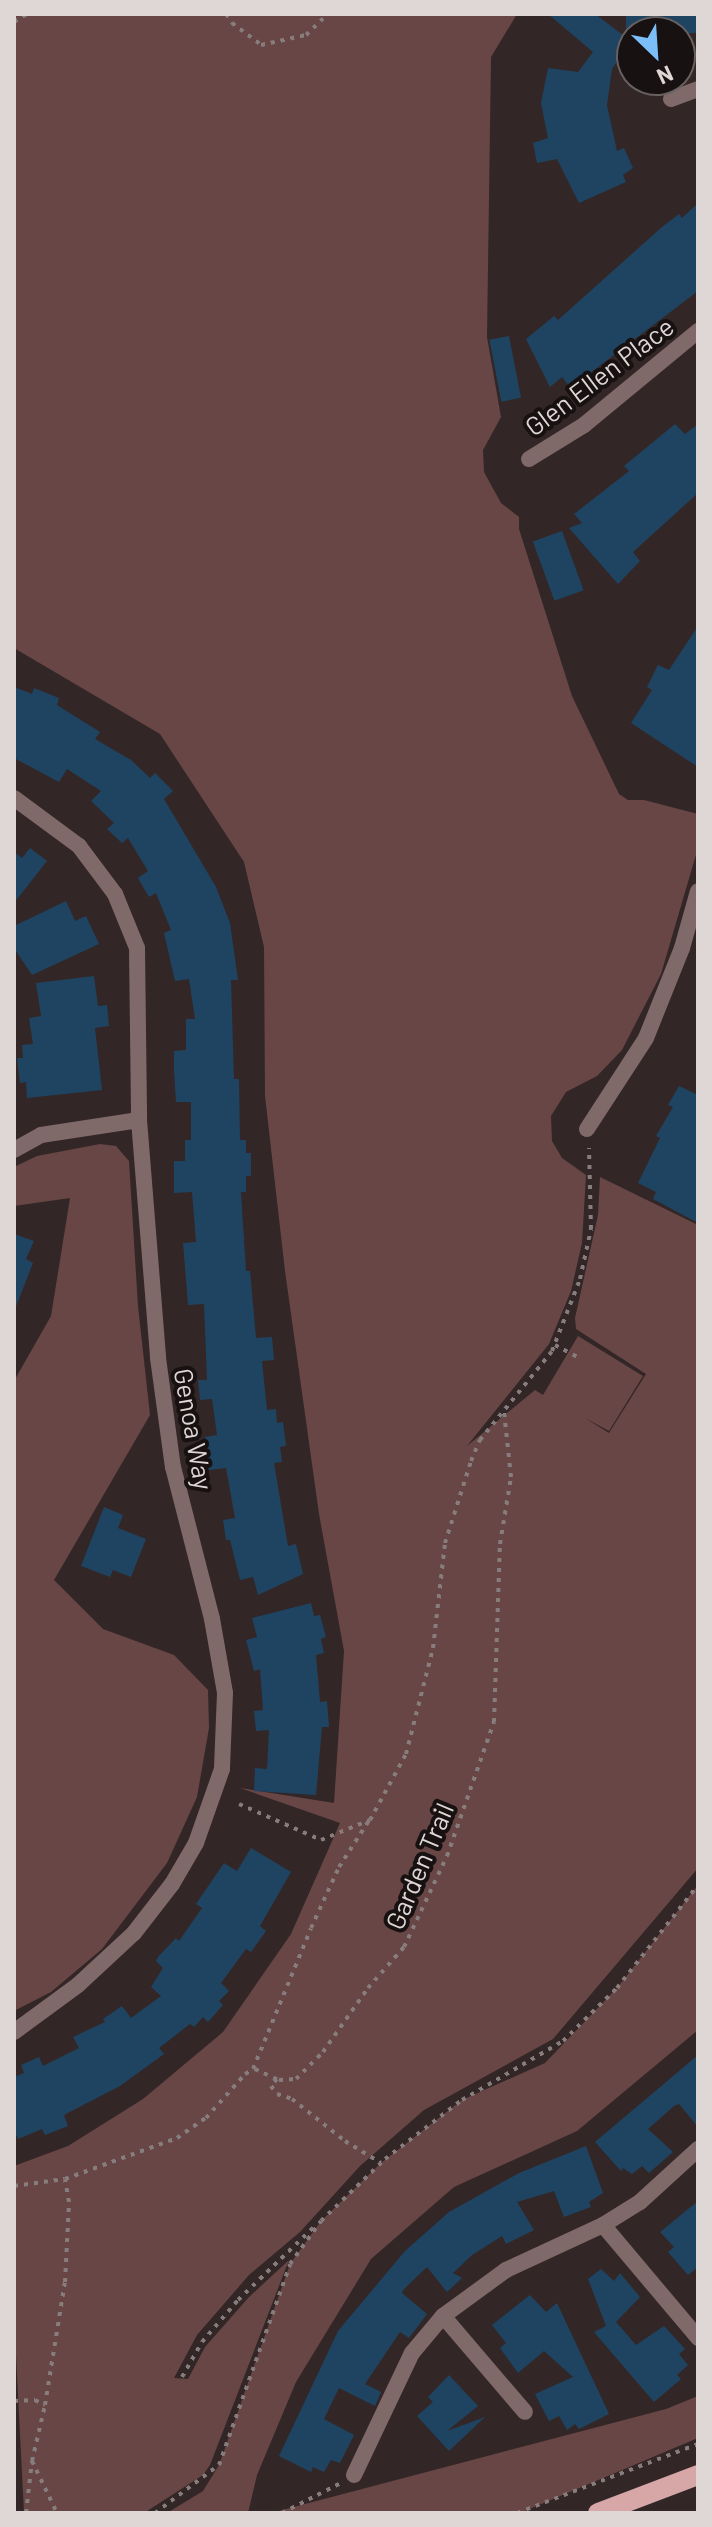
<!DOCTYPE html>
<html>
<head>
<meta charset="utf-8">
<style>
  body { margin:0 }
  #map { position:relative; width:712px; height:2527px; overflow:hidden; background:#332626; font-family:Barlow,sans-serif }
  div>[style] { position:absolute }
  .green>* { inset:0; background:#684646 }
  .building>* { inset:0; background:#1f4462; transform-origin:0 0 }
  .path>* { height:4px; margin-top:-2px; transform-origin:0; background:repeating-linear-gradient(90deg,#887d7d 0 4px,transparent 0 10px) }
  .street>* { height:16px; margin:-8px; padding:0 8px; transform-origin:8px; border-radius:8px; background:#806969 }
  .primary>* { height:20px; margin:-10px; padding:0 10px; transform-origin:10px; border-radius:10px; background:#d7a7a7 }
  span { translate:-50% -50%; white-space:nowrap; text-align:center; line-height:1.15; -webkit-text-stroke:8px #171111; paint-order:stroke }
  .street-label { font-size:26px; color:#dfd6d6 }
  .frame { position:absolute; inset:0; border:16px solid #dfd6d6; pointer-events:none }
  .north { position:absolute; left:616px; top:16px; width:80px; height:80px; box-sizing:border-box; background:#171111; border:2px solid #676060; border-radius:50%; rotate:155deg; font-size:22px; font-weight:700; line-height:32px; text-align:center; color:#dfd6d6 }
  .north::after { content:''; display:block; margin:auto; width:28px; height:36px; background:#7cbef9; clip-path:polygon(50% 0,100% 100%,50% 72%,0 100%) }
</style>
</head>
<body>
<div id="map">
  <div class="green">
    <i style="clip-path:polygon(14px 14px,517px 14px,491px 57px,487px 337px,501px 417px,483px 450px,484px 472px,501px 503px,519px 517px,519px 529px,572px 696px,619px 794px,628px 800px,644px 800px,698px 814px,698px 848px,661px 974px,622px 1050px,597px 1076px,566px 1092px,551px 1116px,552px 1141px,562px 1158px,586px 1175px,582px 1243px,571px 1291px,549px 1344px,467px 1446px,535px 1390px,543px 1395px,578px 1336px,643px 1376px,609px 1431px,585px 1418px,609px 1433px,646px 1374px,576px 1329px,575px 1318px,598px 1215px,600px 1177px,698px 1225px,698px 1868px,553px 2039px,424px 2110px,360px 2166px,300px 2232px,249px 2275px,197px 2335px,174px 2378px,188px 2379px,205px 2347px,249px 2297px,289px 2260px,210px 2465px,203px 2475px,144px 2513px,24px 2513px,14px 2316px,14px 2166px,68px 2146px,143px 2099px,223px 2032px,291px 1934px,340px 1823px,240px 1788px,334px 1803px,344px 1651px,319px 1514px,285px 1271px,265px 1096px,264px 947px,244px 862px,160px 734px,14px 648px)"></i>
    <i style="clip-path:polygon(100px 1144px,116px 1146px,129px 1161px,138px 1306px,150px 1415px,54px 1580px,103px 1629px,174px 1655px,208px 1690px,209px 1728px,197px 1797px,167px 1863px,102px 1949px,51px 1992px,14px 2011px,14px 1381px,51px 1316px,70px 1198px,14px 1206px,14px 1167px,37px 1156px)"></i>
    <i style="clip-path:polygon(698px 1885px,698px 2030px,577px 2131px,454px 2187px,371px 2259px,296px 2382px,257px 2475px,248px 2513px,167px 2513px,203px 2491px,219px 2465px,290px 2264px,321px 2221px,381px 2163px,462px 2100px,545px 2063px,617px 1988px)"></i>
    <i style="clip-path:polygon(698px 2396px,698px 2438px,520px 2513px,271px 2513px,666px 2409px)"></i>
  </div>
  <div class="building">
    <i style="clip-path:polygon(548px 14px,595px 14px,631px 41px,612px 69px,607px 105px,617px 151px,624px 148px,633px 168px,623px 175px,626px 182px,579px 203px,557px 159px,537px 163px,533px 143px,548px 138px,541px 103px,548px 68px,578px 72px,593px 52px)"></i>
    <i style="left:626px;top:14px;width:72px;height:19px"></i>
    <i style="clip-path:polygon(698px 203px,698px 291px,581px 380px,579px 377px,569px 386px,562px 377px,550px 387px,526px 339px,554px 316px,558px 320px,662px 227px,679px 214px,682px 218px)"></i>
    <i style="left:509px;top:336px;width:63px;height:20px;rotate:79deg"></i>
    <i style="clip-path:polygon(675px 424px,685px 434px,698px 424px,698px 493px,633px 552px,640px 561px,618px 584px,569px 528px,582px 523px,574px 514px,629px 471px,624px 466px)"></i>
    <i style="left:562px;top:531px;width:63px;height:31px;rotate:70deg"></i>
    <i style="clip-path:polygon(698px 626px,698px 767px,631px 723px,652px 690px,647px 687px,658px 665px,669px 670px)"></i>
    <i style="clip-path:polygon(14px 687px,32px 694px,34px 688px,59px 698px,57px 705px,100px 732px,95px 739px,131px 760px,150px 778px,155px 773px,173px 791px,164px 799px,216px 887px,230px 923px,238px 980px,231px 980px,234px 1079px,239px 1079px,240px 1140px,246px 1140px,246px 1153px,251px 1153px,251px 1176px,246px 1176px,246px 1192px,241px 1192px,246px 1271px,250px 1271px,256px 1338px,272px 1337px,274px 1360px,262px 1361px,267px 1410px,276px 1409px,277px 1423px,283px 1422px,286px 1446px,280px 1447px,282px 1462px,274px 1463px,288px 1546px,296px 1544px,303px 1574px,258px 1595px,253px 1577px,240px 1580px,230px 1540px,226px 1540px,223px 1520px,235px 1518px,226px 1468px,208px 1470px,205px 1437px,217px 1435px,212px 1399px,200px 1400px,198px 1380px,207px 1380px,204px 1304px,188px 1305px,183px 1243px,196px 1242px,192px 1192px,174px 1193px,174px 1161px,185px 1161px,185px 1140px,191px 1140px,191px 1102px,176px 1102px,174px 1071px,174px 1051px,186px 1050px,186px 1019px,195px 1019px,189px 979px,175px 981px,164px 933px,171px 930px,156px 893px,149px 897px,138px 878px,148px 871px,128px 838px,122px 843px,107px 829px,114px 823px,91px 801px,101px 791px,67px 769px,59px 782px,14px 758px)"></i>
    <i style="clip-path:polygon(30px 848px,47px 861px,14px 903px,14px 852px,22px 858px)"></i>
    <i style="clip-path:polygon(66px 901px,75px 921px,86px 916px,99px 944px,32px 975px,14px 948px,14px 926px)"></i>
    <i style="clip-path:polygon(94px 976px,98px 1006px,107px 1005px,109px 1026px,95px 1028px,102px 1090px,27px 1098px,26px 1082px,20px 1083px,17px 1058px,23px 1058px,22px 1045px,33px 1044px,29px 1018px,41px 1016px,36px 983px)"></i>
    <i style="clip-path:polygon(679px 1086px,698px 1095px,698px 1223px,653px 1199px,656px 1192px,638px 1183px,660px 1138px,656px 1136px,673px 1107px,668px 1105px)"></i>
    <i style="clip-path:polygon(14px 1234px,34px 1241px,26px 1259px,33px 1263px,15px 1309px)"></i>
    <i style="clip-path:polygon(104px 1507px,123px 1515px,118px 1528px,146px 1539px,131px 1577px,113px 1570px,110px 1577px,81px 1566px)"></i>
    <i style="clip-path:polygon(311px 1603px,314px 1616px,320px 1615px,326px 1637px,321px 1639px,324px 1653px,316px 1655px,320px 1702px,327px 1701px,329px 1727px,322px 1727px,316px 1795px,254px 1791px,255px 1768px,267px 1769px,269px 1730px,256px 1731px,254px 1711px,263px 1710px,260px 1669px,254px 1671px,246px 1640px,257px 1637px,252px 1618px)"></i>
    <i style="clip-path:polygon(251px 1848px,291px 1872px,260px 1926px,266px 1931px,251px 1952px,246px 1949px,221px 1983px,229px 1991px,219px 2001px,223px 2005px,208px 2022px,203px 2017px,194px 2027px,190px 2024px,159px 2048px,164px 2054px,120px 2086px,64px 2115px,68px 2126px,45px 2135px,42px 2129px,18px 2139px,14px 2130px,14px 2077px,24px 2073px,21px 2065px,39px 2057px,43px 2066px,79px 2048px,73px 2037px,105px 2022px,103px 2019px,122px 2006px,131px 2018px,161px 1996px,151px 1987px,163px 1968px,156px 1961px,158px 1957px,176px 1938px,179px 1941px,202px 1908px,196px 1904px,224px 1863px,237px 1871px)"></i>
    <i style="clip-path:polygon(698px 2055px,698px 2127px,679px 2104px,674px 2106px,648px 2129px,673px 2152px,649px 2173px,642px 2166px,632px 2174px,623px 2168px,621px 2171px,595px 2142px)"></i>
    <i style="clip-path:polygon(586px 2146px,603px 2193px,589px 2202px,591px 2207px,564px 2217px,554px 2191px,517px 2202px,534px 2230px,506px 2244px,502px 2236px,472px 2255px,453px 2273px,462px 2278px,447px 2292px,427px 2267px,404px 2289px,402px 2293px,427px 2314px,409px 2338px,400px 2332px,365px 2384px,381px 2392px,375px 2406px,339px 2388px,324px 2419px,354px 2435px,340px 2463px,331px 2460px,324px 2472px,313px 2467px,311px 2472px,279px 2456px,338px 2331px,405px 2251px,449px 2212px,519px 2173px)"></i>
    <i style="clip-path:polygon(698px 2201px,698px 2267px,688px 2275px,668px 2252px,674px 2247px,660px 2232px)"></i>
    <i style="clip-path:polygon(601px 2269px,614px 2281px,620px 2273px,640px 2297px,616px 2322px,636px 2345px,664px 2326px,685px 2349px,679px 2354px,688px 2365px,677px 2375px,681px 2379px,654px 2402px,594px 2332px,606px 2326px,588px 2279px)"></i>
    <i style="clip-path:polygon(530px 2295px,546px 2312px,557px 2303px,609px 2414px,579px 2429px,575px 2424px,567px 2430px,559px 2416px,549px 2421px,535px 2394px,573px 2377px,544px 2351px,518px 2373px,500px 2348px,506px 2343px,492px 2325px)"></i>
    <i style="clip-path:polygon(449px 2375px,478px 2406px,447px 2431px,485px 2417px,449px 2451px,417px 2416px,433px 2402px,428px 2397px)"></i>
  </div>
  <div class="path">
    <i style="left:226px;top:14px;width:11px;rotate:56deg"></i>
    <i style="left:232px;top:23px;width:36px;rotate:37deg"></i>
    <i style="left:261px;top:45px;width:46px;rotate:-12.5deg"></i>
    <i style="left:306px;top:35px;width:30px;rotate:-44deg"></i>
    <i style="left:14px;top:22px;width:15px;rotate:-32deg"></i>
    <i style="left:555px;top:1345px;width:27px;rotate:28deg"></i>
    <i style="left:239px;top:1804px;width:90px;rotate:23.7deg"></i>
    <i style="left:321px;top:1840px;width:53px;rotate:-22.2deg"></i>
    <i style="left:370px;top:1820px;width:75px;rotate:-61.4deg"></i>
    <i style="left:406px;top:1754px;width:109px;rotate:-75.7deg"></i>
    <i style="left:433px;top:1648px;width:106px;rotate:-83.5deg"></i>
    <i style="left:445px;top:1543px;width:86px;rotate:-72.4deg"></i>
    <i style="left:471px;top:1461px;width:23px;rotate:-67deg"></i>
    <i style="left:480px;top:1440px;width:114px;rotate:-51deg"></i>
    <i style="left:552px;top:1351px;width:77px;rotate:-68.7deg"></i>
    <i style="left:580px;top:1279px;width:51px;rotate:-77.6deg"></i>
    <i style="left:591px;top:1229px;width:81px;rotate:-91.4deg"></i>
    <i style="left:253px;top:2069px;width:152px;rotate:-67.6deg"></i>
    <i style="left:311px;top:1928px;width:67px;rotate:-65.3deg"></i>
    <i style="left:339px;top:1867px;width:54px;rotate:-57.2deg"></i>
    <i style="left:277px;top:2079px;width:9px;rotate:131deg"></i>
    <i style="left:271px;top:2086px;width:10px;rotate:53deg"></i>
    <i style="left:277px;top:2094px;width:16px;rotate:18deg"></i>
    <i style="left:292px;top:2099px;width:68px;rotate:38.4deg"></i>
    <i style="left:345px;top:2141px;width:42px;rotate:31.4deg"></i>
    <i style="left:14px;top:2186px;width:51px;rotate:-7.8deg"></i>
    <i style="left:182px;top:2377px;width:40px;rotate:-60.3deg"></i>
    <i style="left:202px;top:2342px;width:55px;rotate:-49.4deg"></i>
    <i style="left:238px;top:2300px;width:108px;rotate:-43.9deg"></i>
    <i style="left:14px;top:2401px;width:21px;rotate:-3deg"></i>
    <i style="left:35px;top:2400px;width:11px;rotate:27deg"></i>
    <i style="left:32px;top:2461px;width:57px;rotate:-76.9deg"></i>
    <i style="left:45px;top:2405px;width:125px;rotate:-80.8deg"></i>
    <i style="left:65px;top:2282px;width:80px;rotate:-87.1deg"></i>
    <i style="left:69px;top:2202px;width:23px;rotate:-100deg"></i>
    <i style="left:65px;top:2179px;width:119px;rotate:-20.1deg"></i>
    <i style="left:177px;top:2138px;width:35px;rotate:-35deg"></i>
    <i style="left:206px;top:2118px;width:59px;rotate:-48.4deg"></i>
    <i style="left:245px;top:2074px;width:11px;rotate:-27deg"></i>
    <i style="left:255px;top:2069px;width:26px;rotate:25deg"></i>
    <i style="left:279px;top:2080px;width:17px;rotate:-3deg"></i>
    <i style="left:296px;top:2079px;width:38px;rotate:-45deg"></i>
    <i style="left:323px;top:2052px;width:78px;rotate:-54.9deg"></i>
    <i style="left:368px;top:1988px;width:55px;rotate:-48.7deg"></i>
    <i style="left:404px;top:1947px;width:101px;rotate:-64.7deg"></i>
    <i style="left:447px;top:1856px;width:142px;rotate:-70.7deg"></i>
    <i style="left:494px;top:1722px;width:178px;rotate:-88.1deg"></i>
    <i style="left:500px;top:1544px;width:68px;rotate:-80.7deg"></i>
    <i style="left:511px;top:1477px;width:65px;rotate:-96.1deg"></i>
    <i style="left:26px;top:2513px;width:52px;rotate:-83.4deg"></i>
    <i style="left:32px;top:2461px;width:58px;rotate:64.3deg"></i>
    <i style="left:155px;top:2513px;width:80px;rotate:-36.9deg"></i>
    <i style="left:219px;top:2465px;width:213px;rotate:-70.5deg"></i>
    <i style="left:290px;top:2264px;width:53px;rotate:-54.2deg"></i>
    <i style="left:321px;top:2221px;width:89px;rotate:-44.1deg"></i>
    <i style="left:385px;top:2159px;width:97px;rotate:-37.5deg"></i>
    <i style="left:462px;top:2100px;width:117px;rotate:-30.3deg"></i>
    <i style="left:563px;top:2041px;width:76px;rotate:-44.5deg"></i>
    <i style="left:617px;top:1988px;width:131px;rotate:-51.8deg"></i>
    <i style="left:282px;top:2513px;width:66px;rotate:-27deg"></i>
    <i style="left:517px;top:2513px;width:194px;rotate:-20.9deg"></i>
  </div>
  <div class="street">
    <i style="left:671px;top:99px;width:29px;rotate:-20deg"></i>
    <i style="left:529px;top:459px;width:65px;rotate:-31.7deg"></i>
    <i style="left:584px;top:425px;width:148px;rotate:-39.5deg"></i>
    <i style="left:14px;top:798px;width:81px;rotate:36.4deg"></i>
    <i style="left:79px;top:846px;width:60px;rotate:53.1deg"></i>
    <i style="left:115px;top:894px;width:58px;rotate:67.8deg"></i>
    <i style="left:137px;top:948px;width:172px;rotate:89.3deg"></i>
    <i style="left:139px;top:1120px;width:239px;rotate:85.4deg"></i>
    <i style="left:158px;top:1358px;width:110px;rotate:82.2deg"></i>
    <i style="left:173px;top:1467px;width:157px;rotate:75.6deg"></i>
    <i style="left:212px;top:1619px;width:75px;rotate:80deg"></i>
    <i style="left:225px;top:1693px;width:76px;rotate:92.3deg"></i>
    <i style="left:222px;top:1769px;width:78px;rotate:109.4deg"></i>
    <i style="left:196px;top:1843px;width:48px;rotate:120.3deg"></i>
    <i style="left:172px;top:1884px;width:62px;rotate:127.8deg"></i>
    <i style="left:134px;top:1933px;width:76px;rotate:137.1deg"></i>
    <i style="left:78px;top:1985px;width:79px;rotate:143.7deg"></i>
    <i style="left:587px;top:1129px;width:108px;rotate:-57deg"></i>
    <i style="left:646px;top:1038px;width:97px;rotate:-68.2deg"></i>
    <i style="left:682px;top:948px;width:59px;rotate:-74.3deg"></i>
    <i style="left:14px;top:1150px;width:31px;rotate:-29deg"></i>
    <i style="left:41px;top:1135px;width:99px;rotate:-8.7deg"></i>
    <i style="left:603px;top:2225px;width:148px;rotate:49.9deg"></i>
    <i style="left:443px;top:2316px;width:126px;rotate:49.5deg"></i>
    <i style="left:354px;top:2475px;width:135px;rotate:-64.6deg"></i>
    <i style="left:412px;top:2353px;width:48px;rotate:-50deg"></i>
    <i style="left:443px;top:2316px;width:78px;rotate:-36.1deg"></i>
    <i style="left:506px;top:2270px;width:107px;rotate:-24.9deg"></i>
    <i style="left:603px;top:2225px;width:44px;rotate:-31.9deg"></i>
    <i style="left:640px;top:2202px;width:79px;rotate:-42.4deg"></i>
  </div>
  <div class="primary">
    <i style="left:598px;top:2513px;width:107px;rotate:-20.8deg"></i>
  </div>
  <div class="street-label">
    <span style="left:599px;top:376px;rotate:-37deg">Glen Ellen Place</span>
    <span style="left:194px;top:1429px;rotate:80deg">Genoa Way</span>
    <span style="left:419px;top:1866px;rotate:-67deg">Garden Trail</span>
  </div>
  <div class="frame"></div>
  <div class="north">N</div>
</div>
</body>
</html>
